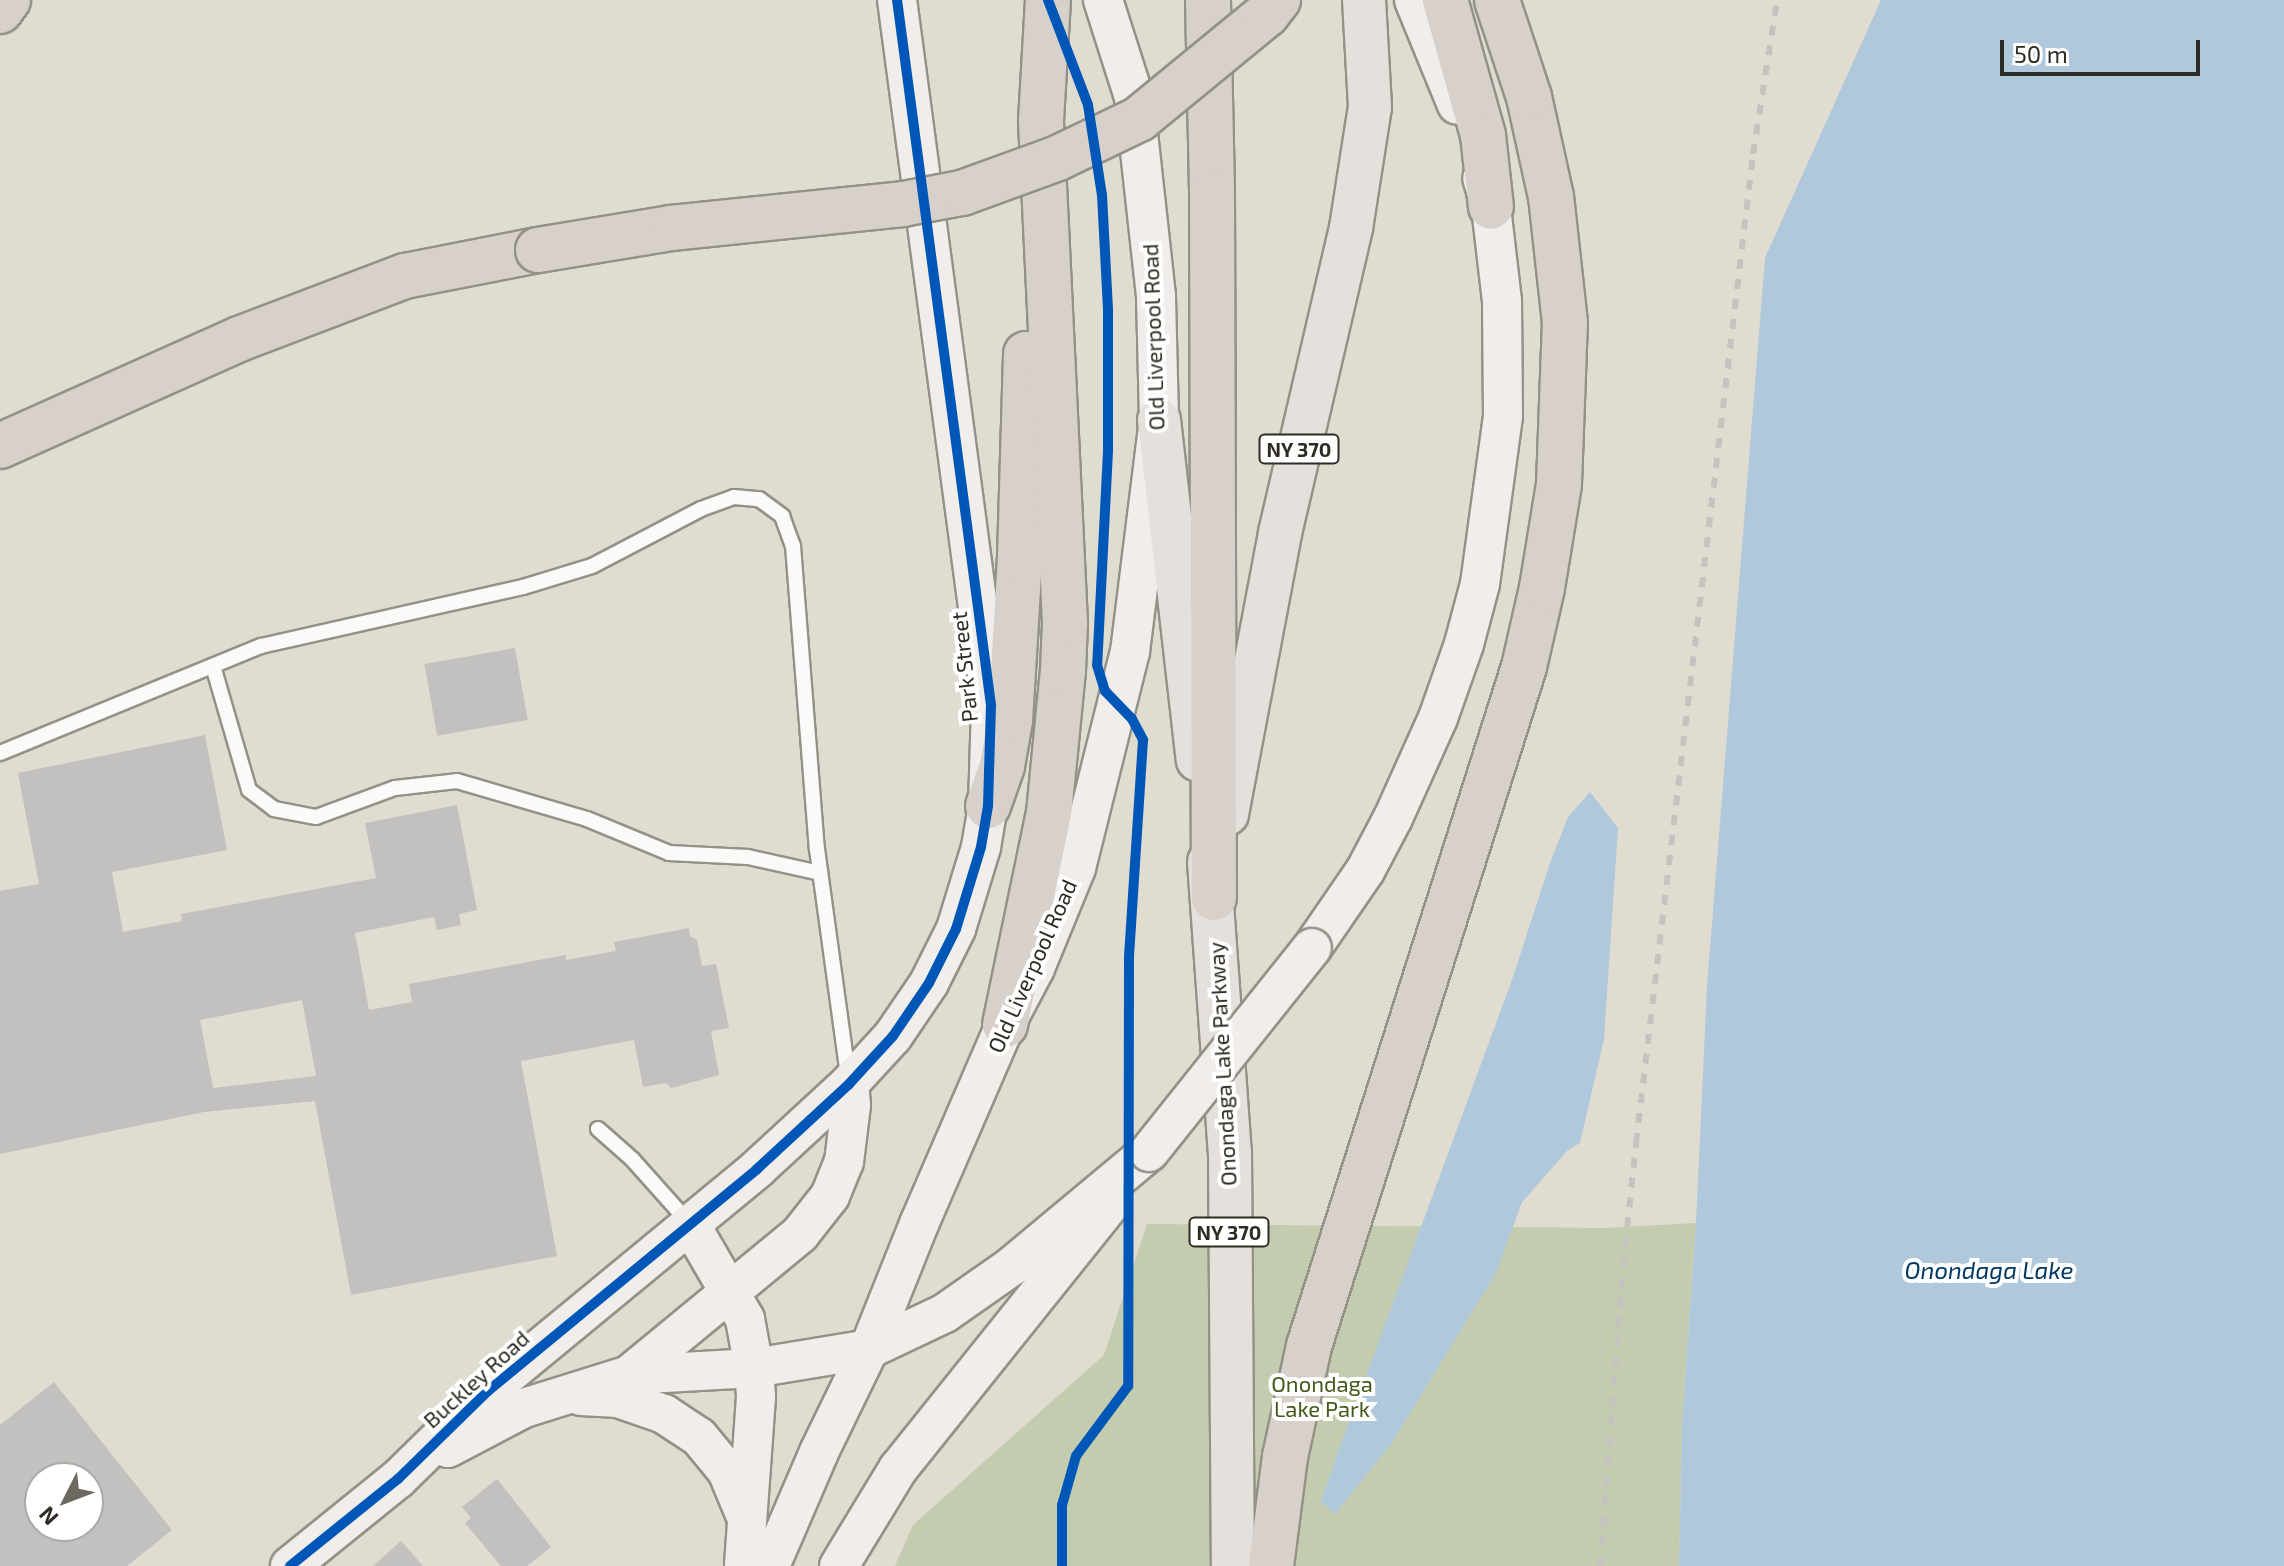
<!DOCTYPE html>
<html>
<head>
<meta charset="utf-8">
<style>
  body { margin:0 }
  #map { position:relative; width:2284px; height:1566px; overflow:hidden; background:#e0dccf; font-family:"Exo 2",sans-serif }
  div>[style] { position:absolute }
  .green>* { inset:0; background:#c4ccaf }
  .water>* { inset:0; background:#b0c8dc }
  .building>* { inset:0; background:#c3c0c0; transform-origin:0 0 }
  .roads { filter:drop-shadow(2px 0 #949187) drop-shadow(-2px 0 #949187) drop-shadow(0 2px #949187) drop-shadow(0 -2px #949187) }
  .lane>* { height:14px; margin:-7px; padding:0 7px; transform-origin:7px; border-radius:7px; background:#fafaf8 }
  .secondary>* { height:38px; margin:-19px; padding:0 19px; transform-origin:19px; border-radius:19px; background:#f0edea }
  .primary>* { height:42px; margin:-21px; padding:0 21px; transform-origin:21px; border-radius:21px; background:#e6e0dc }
  .highway>* { height:44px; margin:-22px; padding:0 22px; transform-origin:22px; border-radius:22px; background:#d8d0ca }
  .rail>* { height:6px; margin-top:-3px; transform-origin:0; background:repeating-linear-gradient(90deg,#c5c3c0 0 10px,transparent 0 20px) }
  .bridges { filter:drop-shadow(2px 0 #949187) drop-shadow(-2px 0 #949187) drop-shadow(0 2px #949187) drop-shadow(0 -2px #949187) }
  .secondary-bridge>* { height:38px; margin:-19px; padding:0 19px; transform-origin:19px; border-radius:19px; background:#f0edea }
  .highway-bridge>* { height:44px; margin:-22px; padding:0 22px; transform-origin:22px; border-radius:22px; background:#d8d0ca }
  .cycleway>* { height:10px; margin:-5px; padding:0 5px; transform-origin:5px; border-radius:5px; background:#0057b8 }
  span { translate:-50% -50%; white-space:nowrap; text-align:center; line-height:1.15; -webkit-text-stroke:8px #fff; paint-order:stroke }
  .shield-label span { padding:2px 6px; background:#fff; border:2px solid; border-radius:6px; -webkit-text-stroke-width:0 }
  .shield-label { font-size:20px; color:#2e2b22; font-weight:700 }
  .street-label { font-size:22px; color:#2e2b22 }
  .park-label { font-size:22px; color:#445a1b }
  .water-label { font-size:24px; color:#003864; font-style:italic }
  .north { position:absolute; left:24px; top:1462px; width:80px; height:80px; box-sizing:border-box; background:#fff; border:2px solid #abaaa7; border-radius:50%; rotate:228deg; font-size:22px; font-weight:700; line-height:32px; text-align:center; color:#2e2b22 }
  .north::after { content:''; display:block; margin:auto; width:28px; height:36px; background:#6c695f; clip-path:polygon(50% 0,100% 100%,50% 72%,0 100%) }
  .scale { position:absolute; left:2000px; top:40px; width:200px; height:36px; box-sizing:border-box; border:4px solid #2e2b22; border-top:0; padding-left:10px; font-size:24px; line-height:28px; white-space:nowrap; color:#2e2b22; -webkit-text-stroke:6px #fff; paint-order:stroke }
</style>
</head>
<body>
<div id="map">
  <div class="green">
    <i style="clip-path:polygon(1696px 1223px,1682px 1424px,1679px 1566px,895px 1566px,913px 1525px,1104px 1355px,1147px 1224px,1606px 1228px)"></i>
  </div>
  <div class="water">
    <i style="clip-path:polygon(1881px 0,2284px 0,2284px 1566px,1679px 1566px,1682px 1424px,1696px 1223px,1707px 986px,1765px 258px)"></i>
    <i style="clip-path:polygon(1590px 792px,1618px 828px,1604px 1039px,1580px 1143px,1568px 1150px,1522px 1202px,1496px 1273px,1391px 1444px,1335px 1514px,1321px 1501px,1341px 1444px,1512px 980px,1550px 863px,1568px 817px)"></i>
  </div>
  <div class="building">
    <i style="left:515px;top:648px;width:73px;height:92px;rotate:80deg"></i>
    <i style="clip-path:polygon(evenodd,205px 735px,227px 850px,112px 872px,123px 932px,182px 921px,181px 914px,376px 878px,365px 823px,457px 805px,477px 910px,459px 914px,461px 925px,437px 930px,434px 917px,355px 933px,369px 1010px,412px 1002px,409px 984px,566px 955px,566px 960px,616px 951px,614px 942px,689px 928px,690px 936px,697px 940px,702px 966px,716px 964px,729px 1028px,711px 1031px,719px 1075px,671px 1088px,666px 1083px,643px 1087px,634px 1040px,521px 1061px,557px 1256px,351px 1295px,315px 1101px,204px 1112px,0 1154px,0 891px,39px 884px,18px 773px,205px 735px,302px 1000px,316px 1076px,213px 1088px,200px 1020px,302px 1000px)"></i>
    <i style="clip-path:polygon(evenodd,54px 1382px,172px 1530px,127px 1566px,0 1566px,0 1425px,54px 1382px,40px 1478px,88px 1478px,88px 1526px,40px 1526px,40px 1478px)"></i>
    <i style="clip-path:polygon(497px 1479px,551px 1547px,527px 1566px,501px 1566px,465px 1523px,471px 1518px,462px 1507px)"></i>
    <i style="clip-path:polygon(401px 1541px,423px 1566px,373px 1566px)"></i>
  </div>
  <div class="roads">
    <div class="lane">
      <i style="left:213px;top:666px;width:129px;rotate:73.8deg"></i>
      <i style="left:249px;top:790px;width:31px;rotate:37deg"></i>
      <i style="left:274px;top:809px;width:43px;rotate:10.8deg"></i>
      <i style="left:316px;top:817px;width:84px;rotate:-20.2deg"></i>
      <i style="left:395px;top:788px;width:62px;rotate:-6.4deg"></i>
      <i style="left:457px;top:781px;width:135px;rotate:16.3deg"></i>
      <i style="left:587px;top:819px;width:89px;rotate:22.5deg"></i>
      <i style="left:669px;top:853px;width:79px;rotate:2.9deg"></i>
      <i style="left:748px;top:857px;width:74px;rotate:12.5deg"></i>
      <i style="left:0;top:753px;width:282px;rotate:-22.3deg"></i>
      <i style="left:261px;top:646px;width:269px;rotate:-12.7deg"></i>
      <i style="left:523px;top:587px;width:72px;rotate:-16.9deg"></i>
      <i style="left:592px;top:566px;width:123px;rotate:-27.6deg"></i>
      <i style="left:701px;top:509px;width:35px;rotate:-20deg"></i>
      <i style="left:734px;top:497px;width:25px;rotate:5deg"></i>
      <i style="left:759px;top:499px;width:29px;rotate:36deg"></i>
      <i style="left:782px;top:516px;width:32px;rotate:70deg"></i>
      <i style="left:793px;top:546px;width:304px;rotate:85.5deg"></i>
      <i style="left:817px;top:849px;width:229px;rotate:82.2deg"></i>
      <i style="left:598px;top:1129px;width:45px;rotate:41.4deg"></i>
      <i style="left:632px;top:1159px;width:87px;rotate:48.3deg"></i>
    </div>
    <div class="secondary">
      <i style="left:1414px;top:0;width:113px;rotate:67.7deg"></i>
      <i style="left:1312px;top:948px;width:93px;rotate:-55.5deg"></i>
      <i style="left:1365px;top:871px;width:60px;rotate:-62.2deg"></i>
      <i style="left:1393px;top:818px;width:110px;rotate:-65.8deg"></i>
      <i style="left:1438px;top:718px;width:78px;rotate:-70.6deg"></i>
      <i style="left:1464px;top:644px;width:62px;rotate:-75.1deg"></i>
      <i style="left:1480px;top:584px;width:170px;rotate:-82.2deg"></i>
      <i style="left:1503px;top:416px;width:115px;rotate:-90.5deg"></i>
      <i style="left:1502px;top:301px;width:95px;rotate:-96.7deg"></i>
      <i style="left:1491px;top:207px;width:30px;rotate:-107deg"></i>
      <i style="left:690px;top:1224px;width:110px;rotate:59.9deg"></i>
      <i style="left:745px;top:1319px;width:50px;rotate:79.6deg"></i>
      <i style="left:754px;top:1368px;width:29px;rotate:86deg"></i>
      <i style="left:756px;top:1397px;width:169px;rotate:94.1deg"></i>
      <i style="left:629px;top:1375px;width:222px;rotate:-39.5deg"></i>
      <i style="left:800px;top:1234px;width:48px;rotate:-51.7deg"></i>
      <i style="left:830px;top:1196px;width:37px;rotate:-68deg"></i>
      <i style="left:844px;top:1162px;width:57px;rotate:-83deg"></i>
      <i style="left:851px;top:1105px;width:21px;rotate:-95deg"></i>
      <i style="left:581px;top:1396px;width:37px;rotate:3deg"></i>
      <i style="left:618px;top:1398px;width:49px;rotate:19.2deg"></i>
      <i style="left:664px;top:1414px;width:42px;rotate:33.3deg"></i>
      <i style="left:699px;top:1437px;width:44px;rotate:50.5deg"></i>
      <i style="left:727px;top:1471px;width:47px;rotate:67.3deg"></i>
      <i style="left:448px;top:1448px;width:86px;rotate:-27.8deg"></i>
      <i style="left:524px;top:1408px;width:110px;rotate:-17.4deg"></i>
      <i style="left:629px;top:1375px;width:125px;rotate:-3.2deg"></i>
      <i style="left:754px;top:1368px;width:117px;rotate:-9.4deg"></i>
      <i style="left:869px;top:1349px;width:84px;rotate:-25.3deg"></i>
      <i style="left:945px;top:1313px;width:82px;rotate:-35deg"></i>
      <i style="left:1012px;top:1266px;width:178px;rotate:-39.8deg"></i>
      <i style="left:290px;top:1566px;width:139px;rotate:-38.9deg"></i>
      <i style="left:398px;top:1479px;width:126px;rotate:-44.4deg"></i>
      <i style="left:488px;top:1391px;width:349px;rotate:-39.5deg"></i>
      <i style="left:757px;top:1169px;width:125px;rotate:-42.7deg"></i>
      <i style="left:849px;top:1084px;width:65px;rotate:-47.5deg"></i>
      <i style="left:893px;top:1036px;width:64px;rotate:-55.8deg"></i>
      <i style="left:929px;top:983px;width:60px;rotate:-63.4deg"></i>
      <i style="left:956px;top:929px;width:86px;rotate:-73deg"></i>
      <i style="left:981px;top:847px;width:42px;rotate:-80.3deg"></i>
      <i style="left:988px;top:806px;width:101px;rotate:-88.3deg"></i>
      <i style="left:991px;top:705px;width:711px;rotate:-97.59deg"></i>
      <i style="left:770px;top:1566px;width:124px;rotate:-66.7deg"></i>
      <i style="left:819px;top:1452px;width:114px;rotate:-64.1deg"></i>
      <i style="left:869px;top:1349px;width:135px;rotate:-68.2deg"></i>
      <i style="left:919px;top:1224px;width:217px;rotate:-66.6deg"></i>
      <i style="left:1005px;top:1025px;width:64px;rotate:-62.2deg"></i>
      <i style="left:1035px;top:968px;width:108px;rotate:-67.7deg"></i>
      <i style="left:1076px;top:868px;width:223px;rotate:-76deg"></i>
      <i style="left:1130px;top:652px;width:234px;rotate:-82.9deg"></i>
      <i style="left:1159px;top:420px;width:124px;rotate:-91.4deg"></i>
      <i style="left:1156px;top:296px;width:200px;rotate:-96.3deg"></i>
      <i style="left:1134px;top:97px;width:102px;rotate:-107.7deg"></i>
      <i style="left:839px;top:1566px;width:114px;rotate:-58.7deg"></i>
      <i style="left:898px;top:1469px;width:336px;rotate:-51.3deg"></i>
    </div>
    <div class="primary">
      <i style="left:1159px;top:420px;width:342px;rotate:83.5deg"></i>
      <i style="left:1227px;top:814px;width:286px;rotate:-79.3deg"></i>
      <i style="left:1280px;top:533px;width:313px;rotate:-76.9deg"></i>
      <i style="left:1351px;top:228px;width:122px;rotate:-81.1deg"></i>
      <i style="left:1370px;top:107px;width:107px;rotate:-93.2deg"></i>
      <i style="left:1209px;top:862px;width:292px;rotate:85.9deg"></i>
      <i style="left:1230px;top:1153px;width:413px;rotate:89.6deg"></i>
    </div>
    <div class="highway">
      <i style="left:1208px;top:0;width:191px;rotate:88.8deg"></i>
      <i style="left:1212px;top:191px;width:707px;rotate:89.84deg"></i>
      <i style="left:1445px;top:0;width:140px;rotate:74.3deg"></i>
      <i style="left:1483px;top:135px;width:72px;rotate:83.7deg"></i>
      <i style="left:0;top:11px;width:14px;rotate:-54deg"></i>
      <i style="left:0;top:446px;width:262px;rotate:-24.1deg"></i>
      <i style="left:239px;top:339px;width:178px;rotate:-20.8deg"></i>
      <i style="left:405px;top:276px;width:136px;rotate:-11.1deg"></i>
      <i style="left:988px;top:806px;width:42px;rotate:-70.7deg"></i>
      <i style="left:1002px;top:766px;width:47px;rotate:-80.1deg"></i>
      <i style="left:1010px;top:720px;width:163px;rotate:-86.5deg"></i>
      <i style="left:1020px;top:557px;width:203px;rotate:-88.3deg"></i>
      <i style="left:1005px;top:1025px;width:217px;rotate:-78.3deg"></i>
      <i style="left:1049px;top:813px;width:143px;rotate:-84.4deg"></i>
      <i style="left:1063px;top:671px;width:48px;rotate:-87.6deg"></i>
      <i style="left:1065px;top:623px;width:503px;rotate:-92.74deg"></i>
      <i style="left:1041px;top:121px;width:121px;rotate:-86.7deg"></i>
      <i style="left:1271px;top:1566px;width:110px;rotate:-82.7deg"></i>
      <i style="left:1285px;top:1457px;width:114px;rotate:-77.8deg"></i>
      <i style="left:1309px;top:1346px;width:712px;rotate:-72.43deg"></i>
      <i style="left:1524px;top:667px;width:81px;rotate:-77.2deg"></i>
      <i style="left:1542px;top:588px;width:105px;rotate:-80.7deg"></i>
      <i style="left:1559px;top:484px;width:161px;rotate:-87.9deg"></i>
      <i style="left:1565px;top:323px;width:127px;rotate:-96.3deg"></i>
      <i style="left:1551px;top:197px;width:102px;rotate:-102.4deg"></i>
      <i style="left:1529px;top:97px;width:102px;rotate:-108.3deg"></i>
    </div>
  </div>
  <div class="rail">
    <i style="left:1600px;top:1566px;width:300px;rotate:-85.6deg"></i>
    <i style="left:1623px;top:1267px;width:125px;rotate:-84deg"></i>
    <i style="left:1636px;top:1143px;width:996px;rotate:-83.25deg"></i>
    <i style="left:1753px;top:154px;width:156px;rotate:-81.1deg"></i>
  </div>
  <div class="bridges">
    <div class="secondary-bridge">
      <i style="left:1149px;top:1152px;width:261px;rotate:-51.4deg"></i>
    </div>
    <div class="highway-bridge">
      <i style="left:538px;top:250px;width:135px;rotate:-9.4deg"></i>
      <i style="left:671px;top:228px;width:233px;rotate:-5.9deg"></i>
      <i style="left:903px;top:204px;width:60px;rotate:-10.6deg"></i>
      <i style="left:962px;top:193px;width:102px;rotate:-20deg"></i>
      <i style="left:1058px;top:158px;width:90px;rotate:-25.7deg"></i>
      <i style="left:1139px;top:119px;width:166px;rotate:-39.4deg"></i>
      <i style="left:1267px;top:14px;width:18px;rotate:-52deg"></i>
    </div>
  </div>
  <div class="cycleway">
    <i style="left:1048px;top:0;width:112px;rotate:69.1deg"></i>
    <i style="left:1088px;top:105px;width:91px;rotate:81.2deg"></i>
    <i style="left:1102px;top:195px;width:116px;rotate:87deg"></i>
    <i style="left:1108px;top:311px;width:140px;rotate:90deg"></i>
    <i style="left:1108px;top:451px;width:214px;rotate:92.9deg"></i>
    <i style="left:1097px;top:665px;width:27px;rotate:73deg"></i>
    <i style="left:1105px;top:691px;width:39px;rotate:46deg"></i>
    <i style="left:1132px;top:719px;width:24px;rotate:62deg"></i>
    <i style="left:1143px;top:740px;width:216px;rotate:93.7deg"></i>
    <i style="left:1129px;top:956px;width:430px;rotate:90.1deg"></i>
    <i style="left:1128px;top:1386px;width:87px;rotate:126.6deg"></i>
    <i style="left:1076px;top:1456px;width:51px;rotate:105.9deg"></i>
    <i style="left:1062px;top:1505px;width:61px;rotate:90deg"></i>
    <i style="left:290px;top:1566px;width:139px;rotate:-38.9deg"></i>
    <i style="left:398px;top:1479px;width:126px;rotate:-44.4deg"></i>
    <i style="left:488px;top:1391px;width:349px;rotate:-39.5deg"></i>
    <i style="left:757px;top:1169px;width:125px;rotate:-42.7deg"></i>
    <i style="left:849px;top:1084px;width:65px;rotate:-47.5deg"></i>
    <i style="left:893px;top:1036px;width:64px;rotate:-55.8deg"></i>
    <i style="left:929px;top:983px;width:60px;rotate:-63.4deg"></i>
    <i style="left:956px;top:929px;width:86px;rotate:-73deg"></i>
    <i style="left:981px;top:847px;width:42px;rotate:-80.3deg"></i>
    <i style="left:988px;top:806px;width:101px;rotate:-88.3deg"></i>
    <i style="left:991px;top:705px;width:711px;rotate:-97.59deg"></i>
  </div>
  <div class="shield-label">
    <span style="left:1299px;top:449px">NY 370</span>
    <span style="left:1229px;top:1232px">NY 370</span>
  </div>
  <div class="street-label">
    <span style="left:1153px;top:337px;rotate:-92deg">Old Liverpool Road</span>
    <span style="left:964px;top:667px;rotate:-96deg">Park Street</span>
    <span style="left:1032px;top:966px;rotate:-66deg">Old Liverpool Road</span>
    <span style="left:1222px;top:1064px;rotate:-93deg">Onondaga Lake Parkway</span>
    <span style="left:476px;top:1379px;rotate:-42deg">Buckley Road</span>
  </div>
  <div class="park-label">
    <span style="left:1322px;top:1396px">Onondaga<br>Lake Park</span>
  </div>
  <div class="water-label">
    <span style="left:1989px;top:1270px">Onondaga Lake</span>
  </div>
  <div class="north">N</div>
  <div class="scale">50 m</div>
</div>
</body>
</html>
